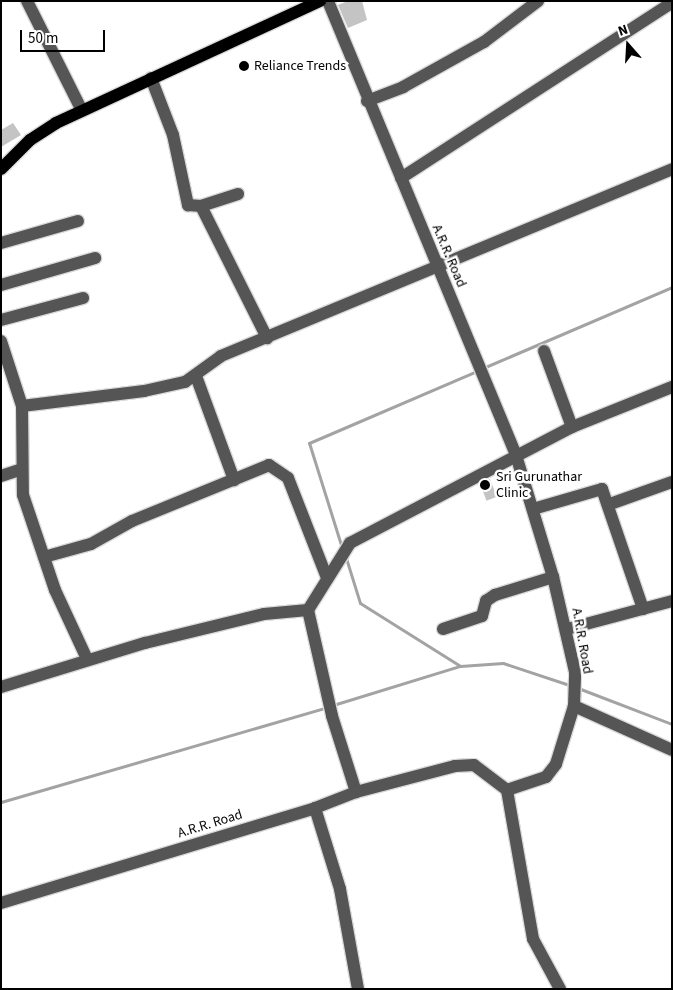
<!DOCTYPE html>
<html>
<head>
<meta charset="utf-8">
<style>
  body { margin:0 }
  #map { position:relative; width:673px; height:990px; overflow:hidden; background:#fff; font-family:"Source Sans 3",sans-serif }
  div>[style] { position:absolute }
  .stream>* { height:3px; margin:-1.5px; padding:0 1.5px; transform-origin:1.5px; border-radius:1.5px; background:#a3a3a3 }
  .building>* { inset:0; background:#c4c4c4; transform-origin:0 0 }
  .roads { filter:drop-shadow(1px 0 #dbdbdb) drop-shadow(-1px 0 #dbdbdb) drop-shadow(0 1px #dbdbdb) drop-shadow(0 -1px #dbdbdb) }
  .minor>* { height:12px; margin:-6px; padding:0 6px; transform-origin:6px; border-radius:6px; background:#555 }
  .major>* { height:12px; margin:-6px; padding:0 6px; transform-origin:6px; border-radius:6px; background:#000 }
  .dots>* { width:14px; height:14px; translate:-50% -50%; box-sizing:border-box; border:2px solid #fff; border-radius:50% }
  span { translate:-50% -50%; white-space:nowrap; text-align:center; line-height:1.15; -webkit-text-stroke:5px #fff; paint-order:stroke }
  .poi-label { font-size:14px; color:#000 }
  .left { translate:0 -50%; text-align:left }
  .street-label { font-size:14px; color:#000 }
  .frame { position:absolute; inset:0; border:2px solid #000; pointer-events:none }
  .north { position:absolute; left:603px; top:20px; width:50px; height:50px; -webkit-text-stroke:4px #fff; paint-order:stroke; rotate:341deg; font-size:14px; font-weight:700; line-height:20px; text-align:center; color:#000 }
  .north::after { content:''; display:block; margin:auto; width:18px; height:22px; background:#000; clip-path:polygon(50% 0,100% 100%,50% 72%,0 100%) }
  .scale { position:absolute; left:20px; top:30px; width:85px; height:22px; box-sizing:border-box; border:2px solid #000; border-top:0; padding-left:6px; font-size:15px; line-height:18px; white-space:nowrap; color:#000; -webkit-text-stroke:4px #fff; paint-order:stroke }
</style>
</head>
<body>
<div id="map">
  <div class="stream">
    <i style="left:483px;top:368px;width:206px;rotate:-23.2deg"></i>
    <i style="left:342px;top:548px;width:110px;rotate:-107.4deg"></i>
    <i style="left:309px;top:443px;width:183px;rotate:-23.2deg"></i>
    <i style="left:346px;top:558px;width:47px;rotate:72.7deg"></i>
    <i style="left:360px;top:603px;width:117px;rotate:32.1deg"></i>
    <i style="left:578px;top:688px;width:101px;rotate:21deg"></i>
    <i style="left:333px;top:705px;width:133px;rotate:-17.1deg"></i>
    <i style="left:460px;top:666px;width:43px;rotate:-4deg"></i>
    <i style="left:503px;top:663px;width:73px;rotate:18.4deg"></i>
    <i style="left:1px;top:802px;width:340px;rotate:-16.2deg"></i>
  </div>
  <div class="building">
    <i style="clip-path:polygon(348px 1px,362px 1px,367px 20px,348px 28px,338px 5px)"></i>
    <i style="clip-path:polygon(13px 123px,21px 135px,1px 147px,1px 130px)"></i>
    <i style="left:490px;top:479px;width:19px;height:11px;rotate:69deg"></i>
  </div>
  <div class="roads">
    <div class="minor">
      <i style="left:27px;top:1px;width:121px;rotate:63.4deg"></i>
      <i style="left:151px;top:78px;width:61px;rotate:68.9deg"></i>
      <i style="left:173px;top:135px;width:72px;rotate:77.9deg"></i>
      <i style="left:188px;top:205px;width:13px;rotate:4deg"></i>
      <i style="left:201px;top:206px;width:39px;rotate:-18deg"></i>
      <i style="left:367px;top:101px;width:39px;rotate:-21deg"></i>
      <i style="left:403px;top:87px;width:93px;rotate:-29.1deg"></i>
      <i style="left:484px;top:42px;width:68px;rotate:-37.2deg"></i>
      <i style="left:401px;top:178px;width:323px;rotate:-32.9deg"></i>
      <i style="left:201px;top:206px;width:148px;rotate:63.4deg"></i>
      <i style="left:1px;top:243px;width:80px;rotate:-15.9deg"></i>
      <i style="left:1px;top:285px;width:98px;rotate:-16deg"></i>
      <i style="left:1px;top:320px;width:85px;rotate:-15deg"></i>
      <i style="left:1px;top:341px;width:68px;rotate:72.1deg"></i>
      <i style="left:22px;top:406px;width:89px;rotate:89.4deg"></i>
      <i style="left:23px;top:495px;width:100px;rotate:71.4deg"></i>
      <i style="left:55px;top:590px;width:76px;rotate:65.1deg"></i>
      <i style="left:544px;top:351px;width:81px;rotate:69.8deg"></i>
      <i style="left:196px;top:376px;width:111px;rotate:69.9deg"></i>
      <i style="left:22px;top:406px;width:123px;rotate:-7deg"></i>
      <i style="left:144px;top:391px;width:42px;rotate:-12.4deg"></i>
      <i style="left:185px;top:382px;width:44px;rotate:-35.8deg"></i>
      <i style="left:221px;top:356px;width:488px;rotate:-22.5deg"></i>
      <i style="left:1px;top:476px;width:20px;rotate:-18deg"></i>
      <i style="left:610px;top:504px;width:66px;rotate:-19.5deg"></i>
      <i style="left:533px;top:509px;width:72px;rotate:-16.2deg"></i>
      <i style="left:602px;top:489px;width:127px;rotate:71.1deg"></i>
      <i style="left:44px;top:557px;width:49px;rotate:-15.5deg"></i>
      <i style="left:91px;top:544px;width:47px;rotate:-29.3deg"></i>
      <i style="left:132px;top:521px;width:148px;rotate:-22.2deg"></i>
      <i style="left:269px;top:465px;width:23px;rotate:34deg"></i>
      <i style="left:288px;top:478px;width:107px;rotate:68.7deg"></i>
      <i style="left:308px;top:610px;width:109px;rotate:77.2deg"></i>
      <i style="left:332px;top:716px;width:80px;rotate:72.5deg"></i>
      <i style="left:443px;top:629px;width:41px;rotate:-18.4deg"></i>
      <i style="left:482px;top:616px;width:16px;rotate:-75deg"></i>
      <i style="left:486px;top:601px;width:11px;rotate:-34deg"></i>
      <i style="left:495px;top:595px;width:61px;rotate:-17.2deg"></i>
      <i style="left:567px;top:629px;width:109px;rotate:-14.9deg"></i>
      <i style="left:1px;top:687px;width:151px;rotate:-17deg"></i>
      <i style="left:145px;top:643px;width:122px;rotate:-13.7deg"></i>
      <i style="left:264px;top:614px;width:44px;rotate:-5.2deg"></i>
      <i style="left:308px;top:610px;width:79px;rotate:-57.9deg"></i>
      <i style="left:350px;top:543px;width:250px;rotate:-27.6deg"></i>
      <i style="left:572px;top:427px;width:108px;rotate:-21.8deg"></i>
      <i style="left:574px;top:706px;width:107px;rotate:24.2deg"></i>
      <i style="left:507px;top:790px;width:151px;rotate:80.1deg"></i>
      <i style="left:533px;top:939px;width:57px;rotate:61.6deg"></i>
      <i style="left:315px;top:808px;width:85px;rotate:72.8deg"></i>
      <i style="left:340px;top:889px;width:102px;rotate:79.8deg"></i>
      <i style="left:1px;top:903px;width:328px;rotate:-16.8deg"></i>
      <i style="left:315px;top:808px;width:44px;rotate:-21.3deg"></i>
      <i style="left:356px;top:792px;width:102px;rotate:-14.7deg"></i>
      <i style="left:455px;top:766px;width:19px;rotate:-3deg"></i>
      <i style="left:474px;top:765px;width:41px;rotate:37.1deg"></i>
      <i style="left:507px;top:790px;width:41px;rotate:-18.4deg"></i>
      <i style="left:546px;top:777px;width:16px;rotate:-52deg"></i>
      <i style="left:556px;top:764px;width:61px;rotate:-72.8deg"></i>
      <i style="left:574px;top:706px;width:34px;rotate:-88deg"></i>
      <i style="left:575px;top:672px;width:98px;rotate:-103deg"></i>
      <i style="left:553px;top:577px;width:127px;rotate:-106.9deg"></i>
      <i style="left:516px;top:455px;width:491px;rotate:-112.5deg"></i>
    </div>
    <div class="major">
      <i style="left:1px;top:169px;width:41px;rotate:-45deg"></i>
      <i style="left:30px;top:140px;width:31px;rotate:-33deg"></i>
      <i style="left:56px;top:123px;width:291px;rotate:-24.8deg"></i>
    </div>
  </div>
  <div class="dots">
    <i style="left:244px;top:66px;background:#000"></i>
    <i style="left:485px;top:485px;background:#000"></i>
  </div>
  <div class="poi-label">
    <span class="left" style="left:254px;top:66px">Reliance Trends</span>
    <span class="left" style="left:496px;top:485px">Sri Gurunathar<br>Clinic</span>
  </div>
  <div class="street-label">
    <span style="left:449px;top:256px;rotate:67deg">A.R.R. Road</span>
    <span style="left:582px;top:641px;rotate:80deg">A.R.R. Road</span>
    <span style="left:210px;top:824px;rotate:-17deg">A.R.R. Road</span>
  </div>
  <div class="frame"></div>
  <div class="north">N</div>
  <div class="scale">50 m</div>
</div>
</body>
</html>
